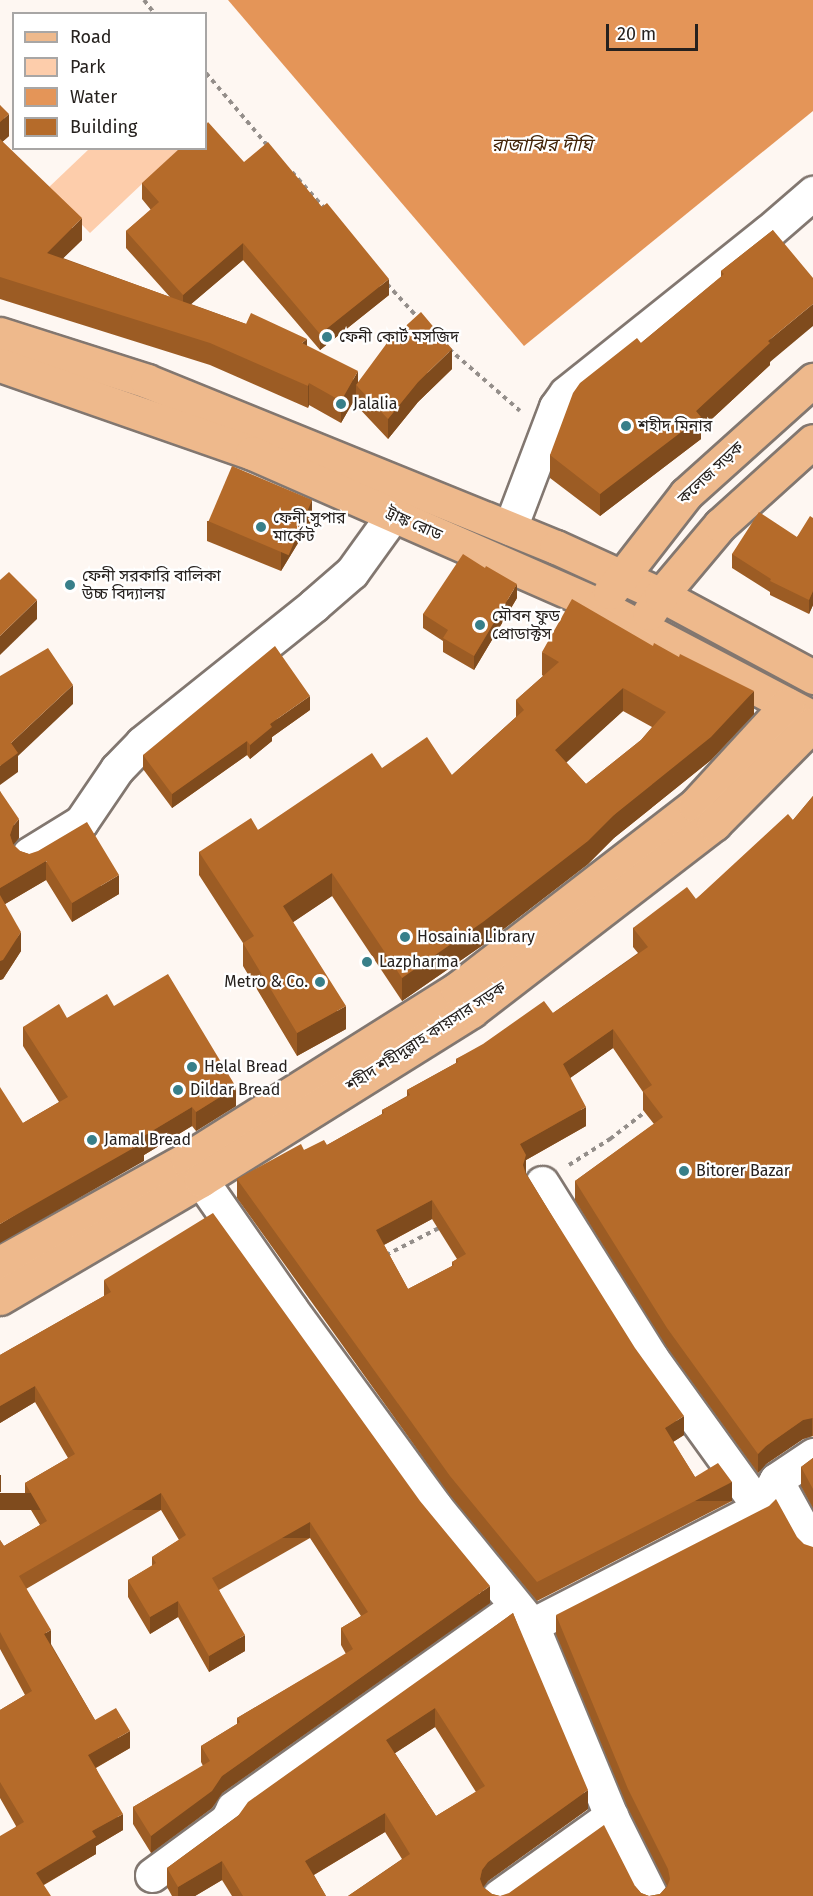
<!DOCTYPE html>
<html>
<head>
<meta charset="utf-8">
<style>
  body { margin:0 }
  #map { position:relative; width:813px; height:1896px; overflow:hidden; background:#fef7f2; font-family:"Fira Sans","Noto Sans Bengali",sans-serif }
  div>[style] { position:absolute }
  .green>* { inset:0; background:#fdcdab }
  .water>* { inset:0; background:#e49558 }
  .path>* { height:4px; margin-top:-2px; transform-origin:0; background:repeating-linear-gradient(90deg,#948e8a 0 4.5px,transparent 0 9px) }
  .roads { filter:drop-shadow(2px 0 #827770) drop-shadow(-2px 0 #827770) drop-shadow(0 2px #827770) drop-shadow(0 -2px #827770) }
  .minor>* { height:33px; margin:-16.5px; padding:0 16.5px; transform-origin:16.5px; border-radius:16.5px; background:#fff }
  .major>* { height:33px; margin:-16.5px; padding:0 16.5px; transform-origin:16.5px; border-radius:16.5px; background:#eeb98c }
  .wall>* { inset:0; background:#9c5c24 }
  .shaded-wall>* { inset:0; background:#7f4b1d; transform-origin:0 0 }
  .building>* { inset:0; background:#b56b2a; transform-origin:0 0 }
  .dots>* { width:16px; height:16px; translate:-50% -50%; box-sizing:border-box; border:3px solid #fff; border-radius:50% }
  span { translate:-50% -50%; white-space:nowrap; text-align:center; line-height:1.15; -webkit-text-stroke:4.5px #fff; paint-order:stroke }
  .poi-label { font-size:16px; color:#26211e }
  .left { translate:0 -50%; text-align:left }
  .right { translate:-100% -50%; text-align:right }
  .street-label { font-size:16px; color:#26211e }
  .water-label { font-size:18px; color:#422307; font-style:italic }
  .legend { position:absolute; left:12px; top:12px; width:195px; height:138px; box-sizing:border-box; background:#fff; border:2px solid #a8a6a5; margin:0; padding:8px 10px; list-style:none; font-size:18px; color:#26211e }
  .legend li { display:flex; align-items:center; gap:12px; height:30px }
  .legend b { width:30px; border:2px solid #a8a6a5 }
  .scale { position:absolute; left:606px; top:24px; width:92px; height:27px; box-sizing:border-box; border:3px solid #26211e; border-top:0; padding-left:8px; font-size:18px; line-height:21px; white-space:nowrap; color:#26211e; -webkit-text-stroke:4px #fff; paint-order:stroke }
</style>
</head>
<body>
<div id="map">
  <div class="green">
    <i style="clip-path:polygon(89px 149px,179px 149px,90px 233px,47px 189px)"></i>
  </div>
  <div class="water">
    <i style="clip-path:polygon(228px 0,813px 0,813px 111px,524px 346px)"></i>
  </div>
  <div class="path">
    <i style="left:144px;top:0;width:18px;rotate:52deg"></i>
    <i style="left:206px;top:73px;width:96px;rotate:49.7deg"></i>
    <i style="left:292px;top:172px;width:50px;rotate:48.3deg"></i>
    <i style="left:387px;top:284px;width:46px;rotate:47.6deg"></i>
    <i style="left:449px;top:349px;width:94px;rotate:41.1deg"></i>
    <i style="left:569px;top:1165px;width:49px;rotate:-32.4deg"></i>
    <i style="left:610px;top:1139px;width:49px;rotate:-37.6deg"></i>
    <i style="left:386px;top:1255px;width:62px;rotate:-27deg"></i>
  </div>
  <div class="roads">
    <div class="minor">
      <i style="left:510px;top:528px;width:129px;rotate:-69.2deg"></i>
      <i style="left:556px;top:407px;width:17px;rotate:-54deg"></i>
      <i style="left:566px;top:393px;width:258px;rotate:-38.6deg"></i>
      <i style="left:768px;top:232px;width:60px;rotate:-40.9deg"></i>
      <i style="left:29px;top:854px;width:61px;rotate:-31.6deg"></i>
      <i style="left:81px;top:822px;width:64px;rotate:-55.8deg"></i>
      <i style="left:117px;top:769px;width:36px;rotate:-46deg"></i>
      <i style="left:142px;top:743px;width:221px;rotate:-38.7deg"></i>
      <i style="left:314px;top:605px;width:50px;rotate:-41deg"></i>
      <i style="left:352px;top:572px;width:70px;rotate:-54.3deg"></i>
      <i style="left:201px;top:1180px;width:157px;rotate:55.1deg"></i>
      <i style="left:291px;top:1309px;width:244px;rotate:53.8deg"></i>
      <i style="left:435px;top:1506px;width:154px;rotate:50.8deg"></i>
      <i style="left:532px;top:1625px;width:207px;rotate:67.5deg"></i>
      <i style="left:611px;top:1816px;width:89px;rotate:63.4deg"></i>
      <i style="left:542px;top:1183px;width:205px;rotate:57.9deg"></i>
      <i style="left:651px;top:1357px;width:186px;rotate:54.2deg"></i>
      <i style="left:776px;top:1480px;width:77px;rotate:61.1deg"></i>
      <i style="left:532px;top:1625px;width:256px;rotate:-27.2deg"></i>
      <i style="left:760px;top:1508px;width:32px;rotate:-60deg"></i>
      <i style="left:776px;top:1480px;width:45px;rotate:-34deg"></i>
      <i style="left:152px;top:1875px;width:93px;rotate:-36.3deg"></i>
      <i style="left:227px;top:1820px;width:13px;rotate:-63deg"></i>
      <i style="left:233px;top:1808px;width:347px;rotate:-35.4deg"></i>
      <i style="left:499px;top:1896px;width:138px;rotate:-35.5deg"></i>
    </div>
    <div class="major">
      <i style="left:0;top:334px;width:154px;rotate:17.7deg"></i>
      <i style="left:147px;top:381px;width:441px;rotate:22.1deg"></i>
      <i style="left:556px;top:547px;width:115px;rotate:24.6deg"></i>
      <i style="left:661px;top:595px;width:173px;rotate:28.3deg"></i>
      <i style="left:0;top:365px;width:267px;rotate:19.2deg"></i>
      <i style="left:252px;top:453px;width:380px;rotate:23.7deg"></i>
      <i style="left:600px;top:606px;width:233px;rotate:27.7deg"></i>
      <i style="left:610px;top:592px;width:124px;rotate:-52.2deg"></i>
      <i style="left:686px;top:494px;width:171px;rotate:-41.9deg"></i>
      <i style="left:649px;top:613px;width:22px;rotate:-56deg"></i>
      <i style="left:661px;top:595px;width:92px;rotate:-49.9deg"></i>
      <i style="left:720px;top:525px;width:125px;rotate:-42.1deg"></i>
      <i style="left:0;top:1263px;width:214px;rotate:-29.1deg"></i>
      <i style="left:187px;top:1159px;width:319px;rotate:-32.2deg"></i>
      <i style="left:457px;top:989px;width:301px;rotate:-37.7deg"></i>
      <i style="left:695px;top:805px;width:136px;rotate:-47.4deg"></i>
      <i style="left:0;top:1298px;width:233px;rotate:-30.4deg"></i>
      <i style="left:201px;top:1180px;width:319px;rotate:-32deg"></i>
      <i style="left:471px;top:1011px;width:307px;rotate:-37.6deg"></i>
      <i style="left:714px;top:824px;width:141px;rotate:-45.3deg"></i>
    </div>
  </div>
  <div class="wall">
    <i style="clip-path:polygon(0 105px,9px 136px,2px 142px,82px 240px,63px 258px,170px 297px,126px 248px,126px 231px,151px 210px,142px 199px,142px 183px,244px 162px,389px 295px,320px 350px,243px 260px,191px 304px,307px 346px,358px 383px,452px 369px,418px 402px,388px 439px,356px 405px,356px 397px,341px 423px,309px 405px,308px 408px,210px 365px,0 299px)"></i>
    <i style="clip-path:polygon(773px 230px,770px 365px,701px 429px,701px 439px,600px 516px,550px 478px,550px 455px,641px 343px,721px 277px,721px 271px)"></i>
    <i style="clip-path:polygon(813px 518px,813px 605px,809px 614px,770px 595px,770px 592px,732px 568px,732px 554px,797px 537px)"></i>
    <i style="clip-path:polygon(312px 520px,281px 571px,207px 541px,207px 521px)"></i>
    <i style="clip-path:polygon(517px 598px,474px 670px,443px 652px,443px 641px,423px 628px,423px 614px)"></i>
    <i style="clip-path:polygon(evenodd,542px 652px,754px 714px,711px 760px,614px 838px,588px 864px,483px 945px,402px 1001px,332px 896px,293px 922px,346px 1029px,297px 1056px,243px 966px,243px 943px,199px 875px,199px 852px,258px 830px,382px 768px,452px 775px,516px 717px,516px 700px,543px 676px,542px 675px,542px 652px,623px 711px,652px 727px,641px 740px,586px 784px,566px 762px,623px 711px)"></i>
    <i style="clip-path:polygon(310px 710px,272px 737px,272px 741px,250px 759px,247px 755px,172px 808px,143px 769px,143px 755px)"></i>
    <i style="clip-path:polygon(0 791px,19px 838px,13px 845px,20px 851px,29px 854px,119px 894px,72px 922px,46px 880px,5px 904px,21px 951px,3px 979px,0 980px)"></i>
    <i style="clip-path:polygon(evenodd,813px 796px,813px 1436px,803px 1439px,766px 1464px,758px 1473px,667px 1347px,575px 1200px,575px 1181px,654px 1124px,643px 1110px,643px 1092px,613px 1048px,570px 1078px,586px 1126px,526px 1160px,526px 1173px,684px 1435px,673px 1442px,695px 1477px,732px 1501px,537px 1601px,450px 1495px,237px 1198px,237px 1179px,304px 1150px,327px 1145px,382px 1114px,382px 1110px,407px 1096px,407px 1090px,456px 1063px,456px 1059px,553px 1013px,638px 953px,633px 947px,633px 928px,696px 899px,793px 820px,813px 796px,432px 1219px,457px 1259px,452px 1262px,452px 1266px,408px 1289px,384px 1245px,432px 1219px)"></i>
    <i style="clip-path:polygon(114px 1006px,236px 1106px,196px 1131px,192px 1126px,144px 1155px,144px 1161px,23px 1123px,59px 1102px,23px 1046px,23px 1027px,67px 1018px)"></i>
    <i style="clip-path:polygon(104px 1280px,490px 1603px,222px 1793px,212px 1808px,151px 1853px,133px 1824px,133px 1807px,203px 1766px,201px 1762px,201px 1746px,237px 1724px,237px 1718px,346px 1654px,341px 1645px,341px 1628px,361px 1616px,310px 1538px,219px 1590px,245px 1651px,209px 1672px,178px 1617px,150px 1634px,128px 1597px,128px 1580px,152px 1566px,152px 1557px,179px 1540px,161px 1510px,26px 1589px,51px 1644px,95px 1720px,130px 1748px,96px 1768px,123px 1830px,96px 1846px,96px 1854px,44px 1885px,0 1896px,16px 1826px,0 1798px,0 1710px,25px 1695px,0 1649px,0 1540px,4px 1546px,40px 1525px,25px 1500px,25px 1483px,68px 1458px,35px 1402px,0 1423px,0 1355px,104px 1296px)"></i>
    <i style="clip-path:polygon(813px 1458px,813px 1508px,801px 1486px,801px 1467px)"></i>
    <i style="clip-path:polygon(evenodd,513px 1613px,588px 1809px,488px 1881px,483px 1887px,492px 1894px,500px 1896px,635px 1886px,641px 1893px,649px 1896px,660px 1894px,667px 1886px,628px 1808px,556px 1634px,556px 1615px,813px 1896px,348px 1896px,402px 1859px,385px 1832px,314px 1875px,326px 1896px,232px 1896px,222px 1880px,195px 1896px,172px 1896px,167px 1887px,167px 1868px,513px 1613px,435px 1727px,476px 1792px,436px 1816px,395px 1753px,435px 1727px)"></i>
  </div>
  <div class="shaded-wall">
    <i style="clip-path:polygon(9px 114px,9px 136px,0 144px,0 122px)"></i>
    <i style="clip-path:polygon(82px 218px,82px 240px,47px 274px,47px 253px)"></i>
    <i style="clip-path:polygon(243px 243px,243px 260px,183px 311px,183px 295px)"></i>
    <i style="clip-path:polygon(389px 279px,389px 295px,320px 350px,320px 334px)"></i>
    <i style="clip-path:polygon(813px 304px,813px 326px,770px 362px,770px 365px,701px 429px,701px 439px,600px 516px,600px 494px,696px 411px,768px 341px)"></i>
    <i style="clip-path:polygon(307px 339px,307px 361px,302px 343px)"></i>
    <i style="clip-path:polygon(452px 349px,452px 369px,418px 402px,388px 439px,388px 419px,418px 382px)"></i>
    <i style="clip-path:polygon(358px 371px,358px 387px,356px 385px,356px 397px,341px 423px,341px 401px)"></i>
    <i style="clip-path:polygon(309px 383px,309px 405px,308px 408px,308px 386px)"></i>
    <i style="clip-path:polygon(312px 500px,312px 520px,281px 571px,281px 551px)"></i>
    <i style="clip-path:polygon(517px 584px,517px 598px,474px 670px,474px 656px)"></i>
    <i style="clip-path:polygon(813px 591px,813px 605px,809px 614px,809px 600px)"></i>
    <i style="clip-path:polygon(37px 600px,37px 619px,0 655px,0 636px)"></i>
    <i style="clip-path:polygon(73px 685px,73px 704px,18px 756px,18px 772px,0 785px,0 766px,11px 743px)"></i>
    <i style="clip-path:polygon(623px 688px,623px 711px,555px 773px,555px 750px)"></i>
    <i style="clip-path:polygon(754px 691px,754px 714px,711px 760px,614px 838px,588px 864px,483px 945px,402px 1001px,402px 978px,614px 815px)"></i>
    <i style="clip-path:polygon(310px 696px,310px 710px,272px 737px,272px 741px,250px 759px,250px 745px,270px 724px)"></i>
    <i style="clip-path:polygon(247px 741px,247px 755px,172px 808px,172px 794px)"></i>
    <i style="clip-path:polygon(19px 819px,19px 838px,13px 845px,10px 835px,13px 826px)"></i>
    <i style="clip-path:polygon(46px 861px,46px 880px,0 907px,0 888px)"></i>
    <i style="clip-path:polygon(332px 873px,332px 896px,283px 929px,283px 906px)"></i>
    <i style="clip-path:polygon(119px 875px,119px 894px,72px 922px,72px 903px)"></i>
    <i style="clip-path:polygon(21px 932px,21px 951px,3px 979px,0 980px,0 961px)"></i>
    <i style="clip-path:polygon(346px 1006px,346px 1029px,297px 1056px,297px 1033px)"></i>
    <i style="clip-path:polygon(613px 1029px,613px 1048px,563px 1083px,563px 1064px)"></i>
    <i style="clip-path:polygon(236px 1087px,236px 1106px,196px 1131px,196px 1112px)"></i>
    <i style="clip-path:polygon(192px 1107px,192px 1126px,144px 1155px,144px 1161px,0 1243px,0 1224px,142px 1137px)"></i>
    <i style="clip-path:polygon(586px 1107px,586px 1126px,526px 1160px,526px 1174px,523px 1184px,520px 1144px)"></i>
    <i style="clip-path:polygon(432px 1200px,432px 1219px,376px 1249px,376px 1230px)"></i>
    <i style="clip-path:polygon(35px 1386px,35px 1402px,0 1423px,0 1406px)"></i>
    <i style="clip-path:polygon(684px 1416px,684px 1435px,665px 1447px,665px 1428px)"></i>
    <i style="clip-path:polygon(812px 1417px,812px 1436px,803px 1439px,766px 1464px,758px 1473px,758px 1454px,766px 1446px,803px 1420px)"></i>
    <i style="left:1px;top:1475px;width:17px;height:1px;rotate:90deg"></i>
    <i style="left:732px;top:1482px;width:19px;height:219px;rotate:90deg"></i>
    <i style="left:161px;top:1493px;width:17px;height:164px;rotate:90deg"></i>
    <i style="left:310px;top:1522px;width:16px;height:113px;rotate:90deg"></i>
    <i style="clip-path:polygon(490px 1586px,490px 1603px,222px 1793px,212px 1808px,151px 1853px,151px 1836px,222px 1776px)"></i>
    <i style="clip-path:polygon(178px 1601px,178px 1617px,150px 1634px,150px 1617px)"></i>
    <i style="clip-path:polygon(51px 1630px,51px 1647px,44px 1634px)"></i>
    <i style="clip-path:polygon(245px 1635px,245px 1651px,209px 1672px,209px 1656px)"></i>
    <i style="clip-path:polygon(435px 1708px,435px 1727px,386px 1759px,386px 1740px)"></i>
    <i style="clip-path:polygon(130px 1731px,130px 1748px,88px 1772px,88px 1755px)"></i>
    <i style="clip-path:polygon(588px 1790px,588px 1809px,488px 1881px,482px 1889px,480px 1879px,482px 1870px,488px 1862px)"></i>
    <i style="clip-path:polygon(385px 1813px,385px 1832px,305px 1880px,305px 1861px)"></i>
    <i style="clip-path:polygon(123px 1814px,123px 1830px,96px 1846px,96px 1854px,36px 1889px,36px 1873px,92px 1831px)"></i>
    <i style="clip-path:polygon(222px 1861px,222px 1880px,195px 1896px,178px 1896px,178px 1887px)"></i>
  </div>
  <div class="building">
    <i style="clip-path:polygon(0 105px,9px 114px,0 122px)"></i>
    <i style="clip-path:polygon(208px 122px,244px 162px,268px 142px,322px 207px,327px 203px,389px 279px,320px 334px,243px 243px,183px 295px,126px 231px,159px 202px,142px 183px,180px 148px,206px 148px,206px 125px)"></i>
    <i style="clip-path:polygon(0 139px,82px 218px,47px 253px,246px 324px,251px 313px,307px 339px,302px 343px,358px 371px,341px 401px,309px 383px,308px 386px,210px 343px,0 277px)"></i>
    <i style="clip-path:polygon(773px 230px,813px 278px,813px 304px,768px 341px,770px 343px,696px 411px,701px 417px,600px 494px,550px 455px,573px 393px,580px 383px,637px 338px,641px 343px,724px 274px,721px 271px)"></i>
    <i style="clip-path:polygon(421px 312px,452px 349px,418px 382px,388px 419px,356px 385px,387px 343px)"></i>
    <i style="left:232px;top:466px;width:87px;height:60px;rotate:23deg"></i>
    <i style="clip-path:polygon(759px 512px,797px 537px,810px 516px,813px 518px,813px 591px,809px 600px,770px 581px,771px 579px,732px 554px)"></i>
    <i style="clip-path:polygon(463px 554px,485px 568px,486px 566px,517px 584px,474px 656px,443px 638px,448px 630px,423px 614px)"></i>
    <i style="clip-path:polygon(9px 572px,37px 600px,0 636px,0 580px)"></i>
    <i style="clip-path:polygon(evenodd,572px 599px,653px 646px,654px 643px,679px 657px,680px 654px,754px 691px,711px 737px,614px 815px,588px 841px,483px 922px,402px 978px,332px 873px,283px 906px,346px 1006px,297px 1033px,243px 943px,254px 936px,199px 852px,251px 818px,258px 830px,372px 753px,382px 768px,427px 737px,452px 775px,524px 710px,516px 700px,559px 662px,542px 652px,572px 599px,623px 688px,666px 712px,641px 740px,586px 784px,555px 750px,623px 688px)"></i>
    <i style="clip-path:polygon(275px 646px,310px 696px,270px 724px,272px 727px,250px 745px,247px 741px,172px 794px,143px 755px)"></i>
    <i style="clip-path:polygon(48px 648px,73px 685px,11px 743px,18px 753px,0 766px,0 676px)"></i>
    <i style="clip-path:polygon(0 791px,19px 819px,13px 826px,10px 835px,13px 844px,20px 851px,29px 854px,38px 851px,87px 822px,119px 875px,72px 903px,46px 861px,0 888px)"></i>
    <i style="clip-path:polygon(evenodd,813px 796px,813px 1418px,803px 1420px,766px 1446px,758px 1454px,667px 1328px,575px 1181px,663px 1117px,643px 1091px,652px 1085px,613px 1029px,563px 1064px,586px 1107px,520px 1144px,526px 1155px,523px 1165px,526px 1174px,635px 1348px,684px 1416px,665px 1428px,695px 1477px,718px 1463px,732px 1482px,537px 1582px,450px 1476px,237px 1179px,301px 1144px,304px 1150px,324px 1140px,327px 1145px,384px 1113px,382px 1110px,410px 1095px,407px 1090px,458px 1062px,456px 1059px,483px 1044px,544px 1001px,553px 1013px,648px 947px,633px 928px,687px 887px,696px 899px,788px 814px,793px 820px,813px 796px,432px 1200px,466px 1254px,452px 1262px,454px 1265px,408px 1289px,376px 1230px,432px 1200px)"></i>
    <i style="clip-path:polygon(0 895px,21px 932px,3px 960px,0 961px)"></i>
    <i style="clip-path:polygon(168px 974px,236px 1087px,196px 1112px,192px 1107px,142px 1137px,144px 1142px,0 1224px,0 1087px,23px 1123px,68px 1097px,23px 1027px,59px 1004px,67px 1018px,107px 994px,114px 1006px)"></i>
    <i style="clip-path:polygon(213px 1213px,420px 1501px,490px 1586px,222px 1776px,212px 1791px,151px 1836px,133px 1807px,210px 1761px,201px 1746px,240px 1722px,237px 1718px,353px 1649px,341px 1628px,368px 1612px,310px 1522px,212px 1578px,245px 1635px,209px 1656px,178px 1601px,150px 1617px,128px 1580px,156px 1563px,152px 1557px,186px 1535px,161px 1493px,19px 1576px,51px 1630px,44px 1634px,95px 1720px,116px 1708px,130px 1731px,88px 1755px,123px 1814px,92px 1831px,96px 1837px,36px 1873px,51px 1896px,0 1896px,0 1836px,24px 1822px,0 1782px,0 1710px,32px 1691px,0 1632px,0 1540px,4px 1546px,47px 1521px,25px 1483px,75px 1454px,35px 1386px,0 1406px,0 1355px,111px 1292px,104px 1280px)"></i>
    <i style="clip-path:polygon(813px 1458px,813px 1489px,801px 1467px)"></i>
    <i style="clip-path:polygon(evenodd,776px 1499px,797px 1537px,804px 1544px,813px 1547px,813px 1896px,348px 1896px,410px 1854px,385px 1813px,305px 1861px,326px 1896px,243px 1896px,222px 1861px,178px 1887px,167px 1868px,238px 1816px,248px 1802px,513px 1613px,588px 1790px,488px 1862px,482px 1870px,480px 1879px,483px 1887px,492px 1894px,500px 1896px,509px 1893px,604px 1825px,635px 1886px,641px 1893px,649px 1896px,660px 1894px,667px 1887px,670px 1879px,668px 1869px,628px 1789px,556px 1615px,769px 1506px,776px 1499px,435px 1708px,485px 1786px,436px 1816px,386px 1740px,435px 1708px)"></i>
  </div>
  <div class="dots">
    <i style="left:327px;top:337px;background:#387f89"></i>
    <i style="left:341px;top:404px;background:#387f89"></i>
    <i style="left:626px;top:426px;background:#387f89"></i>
    <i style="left:261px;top:527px;background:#387f89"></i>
    <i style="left:70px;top:585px;background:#387f89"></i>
    <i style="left:480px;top:625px;background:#387f89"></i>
    <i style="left:405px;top:937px;background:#387f89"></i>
    <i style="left:367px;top:962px;background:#387f89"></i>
    <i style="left:320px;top:982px;background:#387f89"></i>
    <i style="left:192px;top:1067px;background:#387f89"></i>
    <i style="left:178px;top:1090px;background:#387f89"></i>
    <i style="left:92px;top:1140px;background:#387f89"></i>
    <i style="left:684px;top:1171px;background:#387f89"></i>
  </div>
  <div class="poi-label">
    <span class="left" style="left:339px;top:337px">ফেনী কোর্ট মসজিদ</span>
    <span class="left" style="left:353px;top:404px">Jalalia</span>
    <span class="left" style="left:638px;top:426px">শহীদ মিনার</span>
    <span class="left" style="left:273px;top:527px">ফেনী সুপার<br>মার্কেট</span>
    <span class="left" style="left:82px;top:585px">ফেনী সরকারি বালিকা<br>উচ্চ বিদ্যালয়</span>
    <span class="left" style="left:492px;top:625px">মৌবন ফুড<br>প্রোডাক্টস</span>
    <span class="left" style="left:417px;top:937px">Hosainia Library</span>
    <span class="left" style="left:379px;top:962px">Lazpharma</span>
    <span class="right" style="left:308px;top:982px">Metro &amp; Co.</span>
    <span class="left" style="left:204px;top:1067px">Helal Bread</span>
    <span class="left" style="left:190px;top:1090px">Dildar Bread</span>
    <span class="left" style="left:104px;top:1140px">Jamal Bread</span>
    <span class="left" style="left:696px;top:1171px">Bitorer Bazar</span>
  </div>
  <div class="street-label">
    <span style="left:711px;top:473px;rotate:-43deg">কলেজ সড়ক</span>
    <span style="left:414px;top:524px;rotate:24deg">ট্রাঙ্ক রোড</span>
    <span style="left:426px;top:1037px;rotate:-33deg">শহীদ শহীদুল্লাহ কায়সার সড়ক</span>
  </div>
  <div class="water-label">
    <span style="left:542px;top:145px">রাজাঝির দীঘি</span>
  </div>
  <ul class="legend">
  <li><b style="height:8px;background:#eeb98c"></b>Road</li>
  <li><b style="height:16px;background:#fdcdab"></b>Park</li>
  <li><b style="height:16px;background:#e49558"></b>Water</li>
  <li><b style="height:16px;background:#b56b2a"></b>Building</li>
  </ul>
  <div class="scale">20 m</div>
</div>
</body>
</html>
